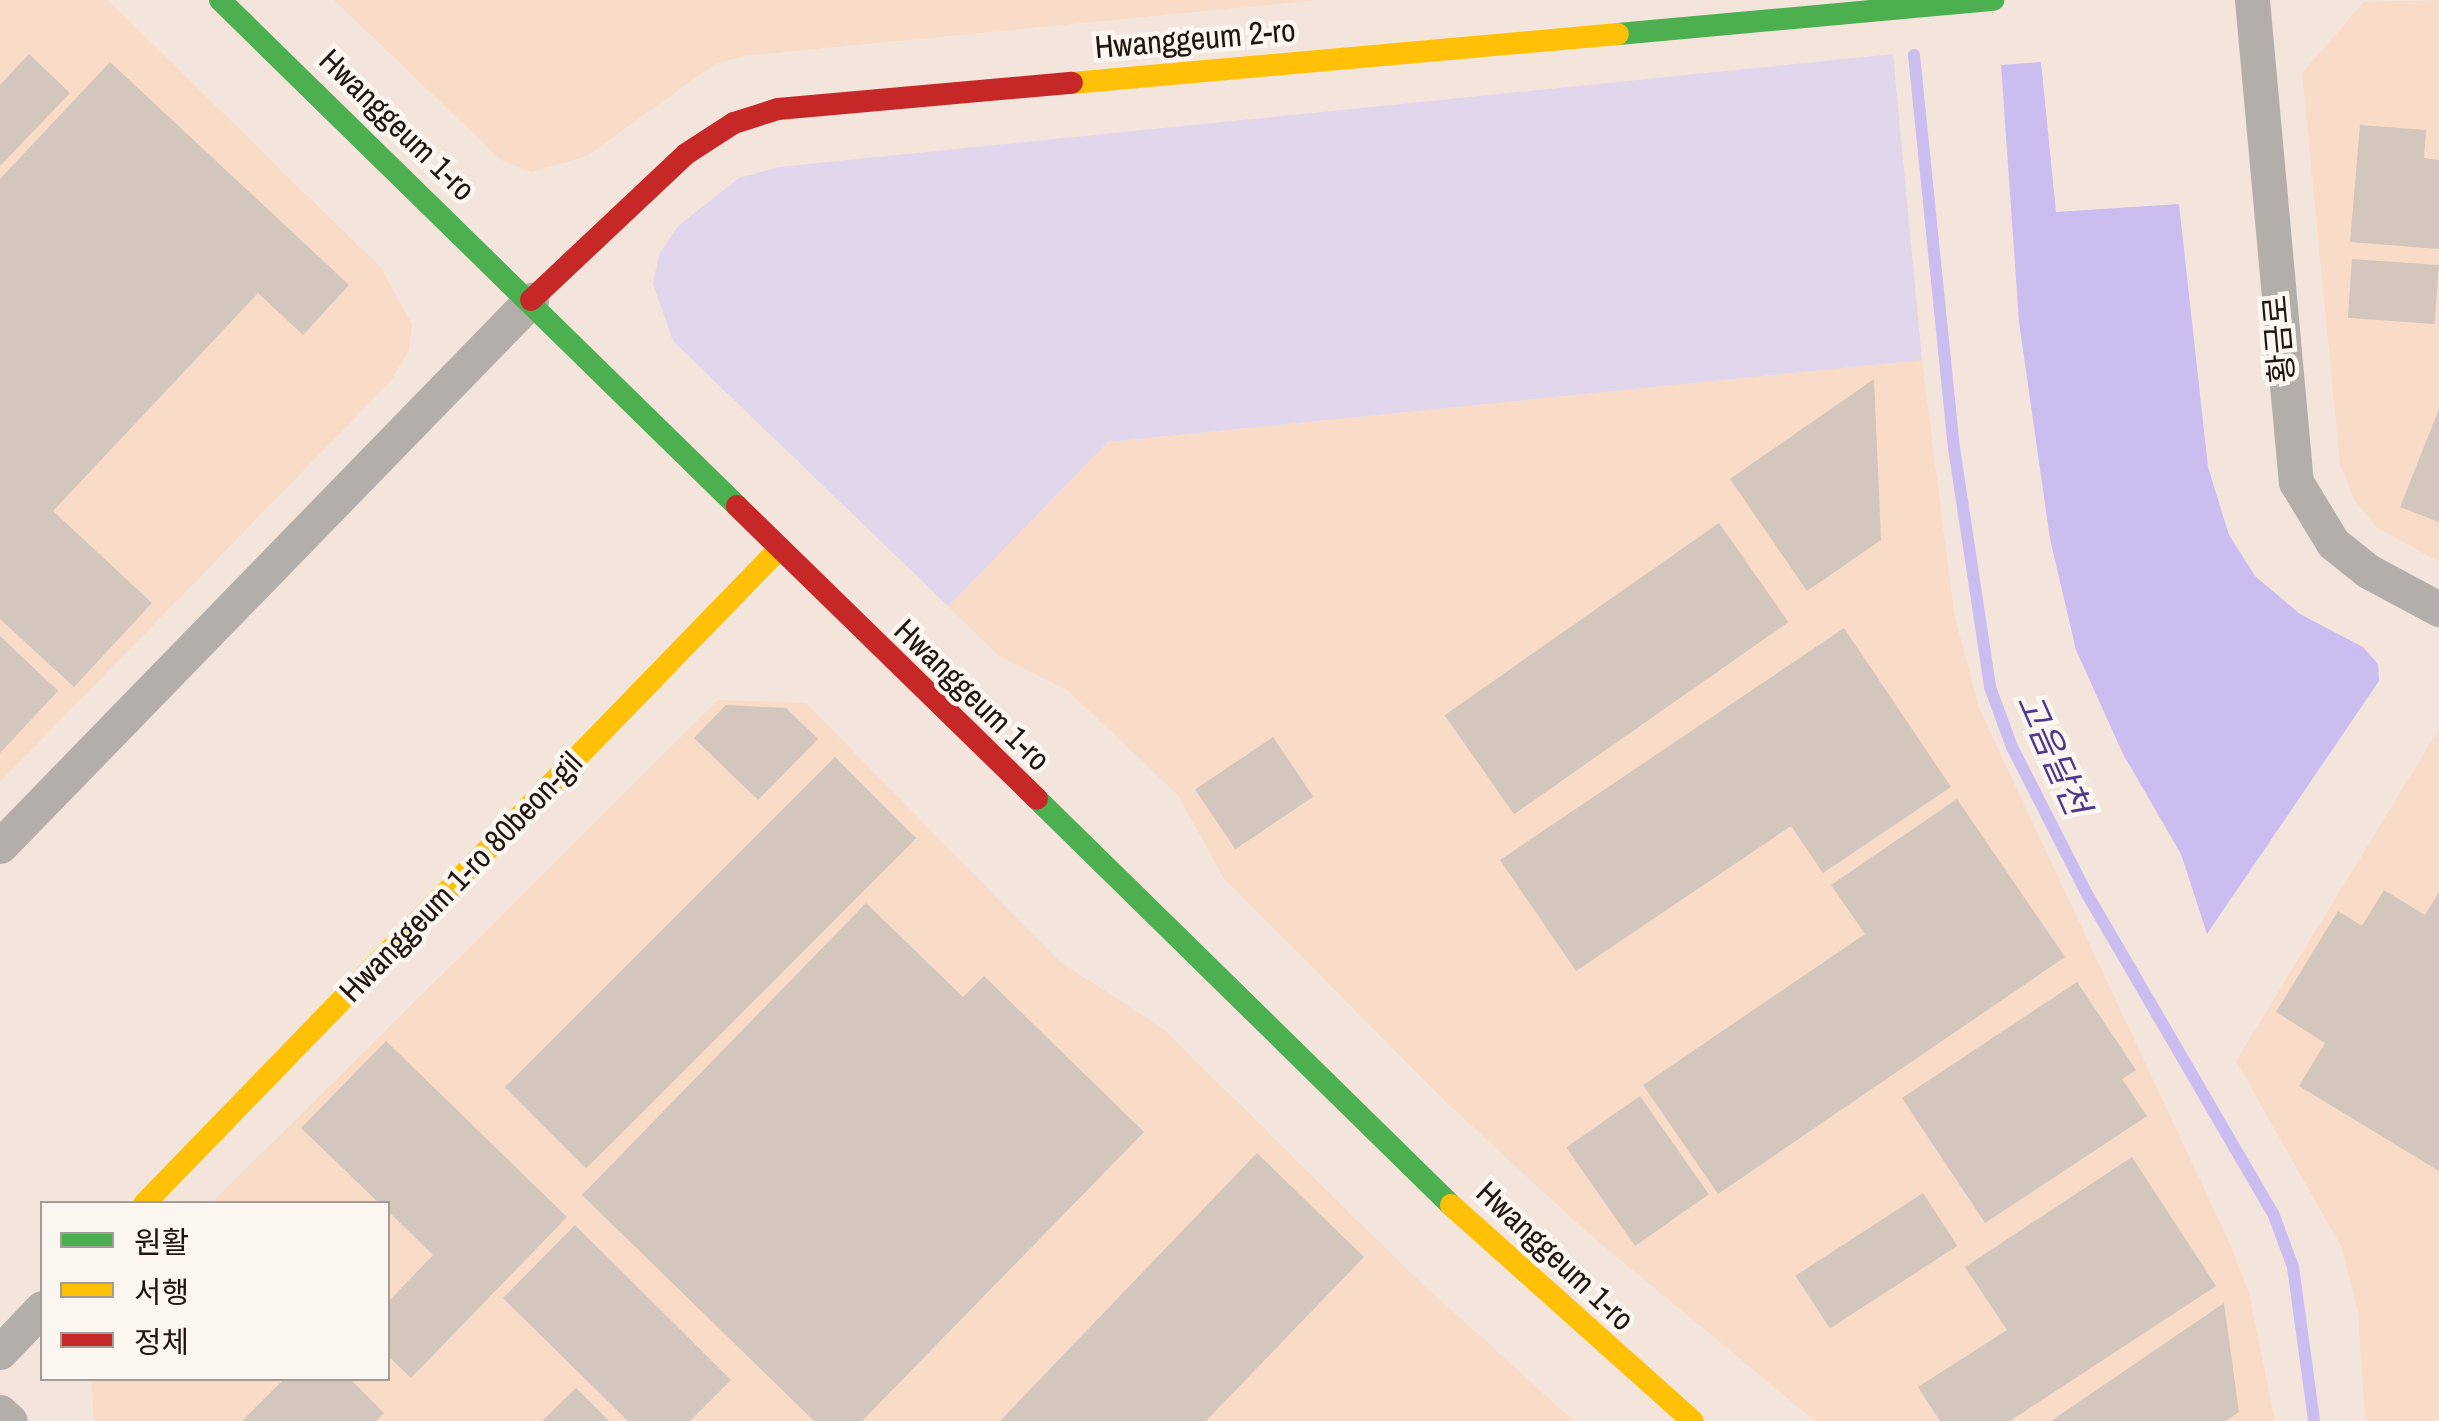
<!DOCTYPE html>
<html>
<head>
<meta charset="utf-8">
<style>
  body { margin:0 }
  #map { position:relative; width:2439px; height:1421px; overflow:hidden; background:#f4e5dc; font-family:"Archivo Narrow","Noto Sans KR",sans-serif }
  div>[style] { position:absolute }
  .built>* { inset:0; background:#f8dcc8 }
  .green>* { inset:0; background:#e1d6eb }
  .water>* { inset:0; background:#cbbdf0 }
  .stream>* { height:12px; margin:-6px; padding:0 6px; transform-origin:6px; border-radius:6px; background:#cbbdf0 }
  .building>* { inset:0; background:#d2c6bd; transform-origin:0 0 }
  .street>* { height:35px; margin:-17.5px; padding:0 17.5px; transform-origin:17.5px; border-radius:17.5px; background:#b4aeaa }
  .fast>* { height:22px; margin:-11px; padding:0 11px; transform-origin:11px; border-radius:11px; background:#4caf50 }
  .slow>* { height:22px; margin:-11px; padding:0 11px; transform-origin:11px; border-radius:11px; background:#ffc107 }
  .jam>* { height:22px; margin:-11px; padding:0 11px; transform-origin:11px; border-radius:11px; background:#c62828 }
  span { translate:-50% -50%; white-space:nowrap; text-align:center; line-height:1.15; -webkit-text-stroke:9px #fcf6f1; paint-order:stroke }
  .street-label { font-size:32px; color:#20150d }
  .water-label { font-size:35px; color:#4e378d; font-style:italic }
  .legend { position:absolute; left:40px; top:1201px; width:350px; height:180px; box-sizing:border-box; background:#fcf6f1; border:2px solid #a49c96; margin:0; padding:12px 18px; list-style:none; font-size:30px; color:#20150d }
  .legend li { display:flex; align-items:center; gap:20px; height:50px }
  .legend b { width:50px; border:2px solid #a49c96 }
</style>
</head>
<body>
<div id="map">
  <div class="built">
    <i style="clip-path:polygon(0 0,108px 0,381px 268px,412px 324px,409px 350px,390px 382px,0 782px)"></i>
    <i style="clip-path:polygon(334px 0,1318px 0,744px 56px,715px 64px,587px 156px,532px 172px,501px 160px)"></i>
    <i style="clip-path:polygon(2439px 0,2439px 562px,2376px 527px,2355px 501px,2340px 464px,2302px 73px,2364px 2px)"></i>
    <i style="clip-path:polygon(1922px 360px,1954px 613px,1979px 708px,2232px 1248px,2249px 1293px,2275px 1421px,1815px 1421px,1589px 1234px,1449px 1105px,1224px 879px,1178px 795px,1067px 690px,1000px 657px,948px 606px,1108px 442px)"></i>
    <i style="clip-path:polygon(718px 700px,806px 703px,1059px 961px,1165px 1030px,1406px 1269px,1574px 1421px,94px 1421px,91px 1379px,388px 1378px,388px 1204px,212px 1203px)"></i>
    <i style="clip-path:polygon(2439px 729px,2439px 1421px,2365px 1421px,2358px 1312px,2342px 1248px,2236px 1061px)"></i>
  </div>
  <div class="green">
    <i style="clip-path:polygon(1893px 54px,1922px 360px,1108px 442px,948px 606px,673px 341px,653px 284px,659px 254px,678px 226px,739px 178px,779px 167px)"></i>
  </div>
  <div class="water">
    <i style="clip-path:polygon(2041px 62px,2056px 212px,2179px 204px,2208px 467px,2229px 535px,2255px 576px,2300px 614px,2363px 647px,2378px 664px,2379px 681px,2207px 934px,2181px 854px,2123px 754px,2076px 650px,2050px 539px,2019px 322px,2001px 65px)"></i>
  </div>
  <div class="stream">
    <i style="left:1914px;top:55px;width:395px;rotate:84.2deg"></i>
    <i style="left:1954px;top:448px;width:242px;rotate:81.4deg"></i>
    <i style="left:1990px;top:687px;width:64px;rotate:69.9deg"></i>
    <i style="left:2012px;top:747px;width:165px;rotate:63deg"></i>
    <i style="left:2087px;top:894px;width:369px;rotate:59.8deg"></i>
    <i style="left:2273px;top:1213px;width:58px;rotate:69.7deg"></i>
    <i style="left:2293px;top:1267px;width:155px;rotate:82.2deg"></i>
  </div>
  <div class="building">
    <i style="clip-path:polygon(29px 54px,70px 93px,0 166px,0 85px)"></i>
    <i style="clip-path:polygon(110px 62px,349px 285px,303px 335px,258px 293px,53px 511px,152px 603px,74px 687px,0 619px,0 179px)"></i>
    <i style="clip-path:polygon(2360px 125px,2426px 130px,2424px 158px,2439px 160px,2439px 249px,2350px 242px)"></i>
    <i style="left:2352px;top:259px;width:87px;height:59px;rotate:4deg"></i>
    <i style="clip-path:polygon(1874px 379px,1881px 540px,1807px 591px,1730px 479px)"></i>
    <i style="clip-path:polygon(2439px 409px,2439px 522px,2400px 507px)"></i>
    <i style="left:1719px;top:523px;width:121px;height:335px;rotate:55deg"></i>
    <i style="clip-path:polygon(1844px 628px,1951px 787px,1823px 873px,1791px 826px,1576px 971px,1500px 860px)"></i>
    <i style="clip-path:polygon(0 636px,58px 691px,0 753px)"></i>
    <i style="clip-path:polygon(726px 705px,786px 708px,818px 739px,758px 800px,694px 738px)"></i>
    <i style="left:1273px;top:737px;width:72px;height:94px;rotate:56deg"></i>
    <i style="left:835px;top:757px;width:115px;height:467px;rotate:45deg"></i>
    <i style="clip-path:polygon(1957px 799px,2065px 957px,1718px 1194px,1643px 1085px,1865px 934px,1831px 885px)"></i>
    <i style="clip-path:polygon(2384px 890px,2425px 915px,2439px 892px,2439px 1171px,2299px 1086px,2325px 1043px,2276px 1012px,2338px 911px,2362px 926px)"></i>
    <i style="clip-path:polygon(866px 903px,963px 997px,984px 976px,1144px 1132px,862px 1421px,814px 1421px,582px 1195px)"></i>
    <i style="clip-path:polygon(2077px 982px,2136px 1070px,2122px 1079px,2147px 1116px,1985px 1223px,1902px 1098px)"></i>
    <i style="clip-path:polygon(386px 1041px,567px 1217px,411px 1378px,388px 1356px,388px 1302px,433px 1255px,388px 1211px,388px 1204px,380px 1204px,301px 1128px)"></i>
    <i style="left:1640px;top:1096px;width:120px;height:90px;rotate:55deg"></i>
    <i style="clip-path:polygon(1257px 1153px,1364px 1257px,1206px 1421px,1000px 1421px)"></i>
    <i style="clip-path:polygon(2132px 1157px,2216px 1286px,2010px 1421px,1940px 1421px,1918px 1387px,2007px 1330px,1965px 1267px)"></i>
    <i style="left:1923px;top:1193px;width:63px;height:152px;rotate:57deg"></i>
    <i style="clip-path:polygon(575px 1225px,731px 1380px,690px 1421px,628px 1421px,503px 1298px)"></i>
    <i style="clip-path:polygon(2224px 1303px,2239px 1412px,2226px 1421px,2051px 1421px)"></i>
    <i style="clip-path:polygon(285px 1378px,349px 1378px,384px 1413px,376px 1421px,242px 1421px)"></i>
    <i style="clip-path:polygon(576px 1388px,609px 1421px,542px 1421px)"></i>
  </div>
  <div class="street">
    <i style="left:2252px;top:0;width:484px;rotate:84.8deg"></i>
    <i style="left:2296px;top:482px;width:71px;rotate:58.8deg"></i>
    <i style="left:2333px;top:543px;width:45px;rotate:38.7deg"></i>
    <i style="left:2368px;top:571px;width:81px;rotate:28.2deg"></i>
    <i style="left:0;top:846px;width:762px;rotate:-45.8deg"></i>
    <i style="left:0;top:1352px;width:61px;rotate:-46.3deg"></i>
    <i style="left:0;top:1412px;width:13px;rotate:42deg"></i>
  </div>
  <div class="fast">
    <i style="left:220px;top:0;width:723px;rotate:44.38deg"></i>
    <i style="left:1618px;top:34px;width:377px;rotate:-5.2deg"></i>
    <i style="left:1037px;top:799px;width:580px;rotate:44.44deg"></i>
  </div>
  <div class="slow">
    <i style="left:1072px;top:83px;width:548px;rotate:-5.13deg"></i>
    <i style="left:144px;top:1204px;width:909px;rotate:-45.89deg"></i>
    <i style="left:1451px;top:1205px;width:324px;rotate:41.8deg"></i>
  </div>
  <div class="jam">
    <i style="left:531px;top:300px;width:213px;rotate:-43.3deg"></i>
    <i style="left:686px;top:154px;width:57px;rotate:-32.9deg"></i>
    <i style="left:734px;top:123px;width:46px;rotate:-17.7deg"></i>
    <i style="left:778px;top:109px;width:295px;rotate:-5.1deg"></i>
    <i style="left:737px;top:506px;width:419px;rotate:44.3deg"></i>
  </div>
  <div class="street-label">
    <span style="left:1195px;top:39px;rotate:-5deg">Hwanggeum 2-ro</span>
    <span style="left:397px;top:125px;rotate:44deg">Hwanggeum 1-ro</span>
    <span style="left:2279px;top:339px;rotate:-95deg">황금로</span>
    <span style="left:972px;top:695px;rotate:44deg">Hwanggeum 1-ro</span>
    <span style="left:461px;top:877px;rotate:-46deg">Hwanggeum 1-ro 80beon-gil</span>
    <span style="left:1555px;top:1256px;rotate:43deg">Hwanggeum 1-ro</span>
  </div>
  <div class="water-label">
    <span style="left:2053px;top:754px;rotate:66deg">고음달천</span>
  </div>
  <ul class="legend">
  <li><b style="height:12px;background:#4caf50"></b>원활</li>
  <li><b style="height:12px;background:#ffc107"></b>서행</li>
  <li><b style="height:12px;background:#c62828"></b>정체</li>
  </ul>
</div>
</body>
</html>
